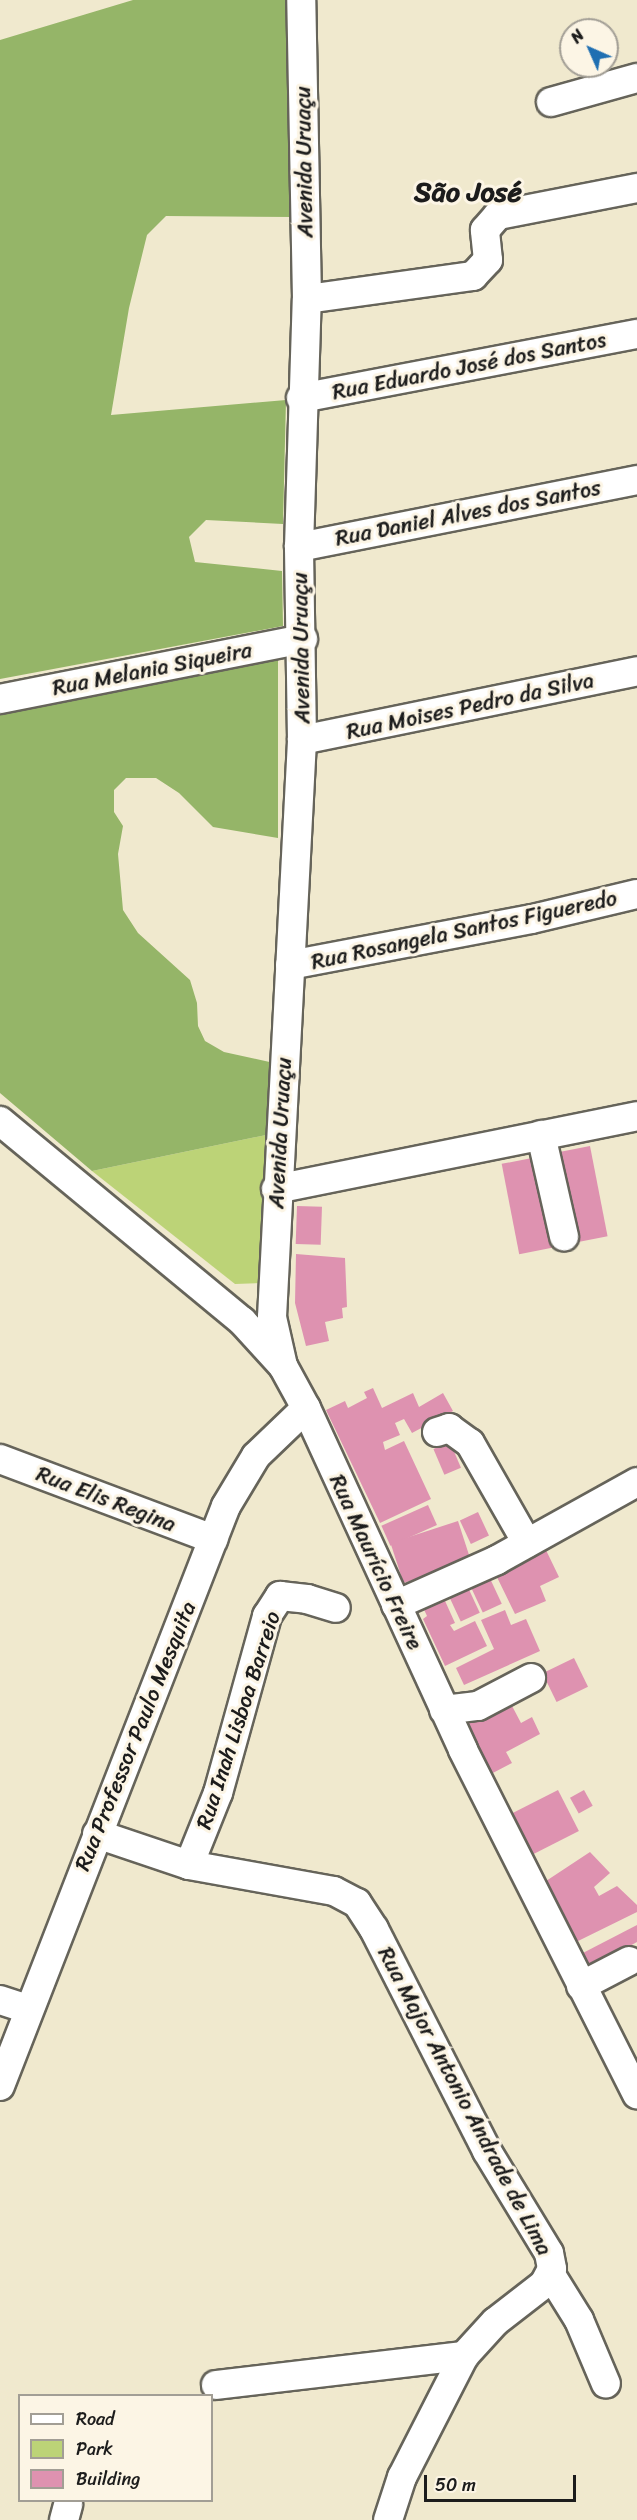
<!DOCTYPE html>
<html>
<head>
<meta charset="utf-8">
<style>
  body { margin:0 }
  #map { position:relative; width:637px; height:2520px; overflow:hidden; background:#f0e9ce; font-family:Sriracha,sans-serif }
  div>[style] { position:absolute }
  .green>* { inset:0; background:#bcd377 }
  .forest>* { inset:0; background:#95b568 }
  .building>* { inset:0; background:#de92b0; transform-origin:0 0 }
  .roads { filter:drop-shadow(2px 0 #66645a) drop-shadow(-2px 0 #66645a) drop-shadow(0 2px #66645a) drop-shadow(0 -2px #66645a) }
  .minor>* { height:28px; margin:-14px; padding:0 14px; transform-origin:14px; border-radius:14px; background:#fff }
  span { translate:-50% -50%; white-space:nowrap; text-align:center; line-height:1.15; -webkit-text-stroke:6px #fcf5e5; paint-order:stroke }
  .street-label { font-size:22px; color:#1c1c1c }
  .district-label { font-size:28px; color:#1c1c1c; font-weight:700 }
  .legend { position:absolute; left:18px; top:2394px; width:195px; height:108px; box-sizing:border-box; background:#fcf5e5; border:2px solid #a29e95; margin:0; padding:8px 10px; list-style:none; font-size:18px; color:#1c1c1c }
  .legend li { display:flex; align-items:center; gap:12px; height:30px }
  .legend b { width:30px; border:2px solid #a29e95 }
  .north { position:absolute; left:559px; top:18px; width:60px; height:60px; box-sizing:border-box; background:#fcf5e5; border:2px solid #a29e95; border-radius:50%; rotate:315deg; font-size:16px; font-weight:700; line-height:24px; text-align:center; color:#1c1c1c }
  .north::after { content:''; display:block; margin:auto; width:21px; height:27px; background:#1f6fb2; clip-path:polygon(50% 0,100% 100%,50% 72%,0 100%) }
  .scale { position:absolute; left:424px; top:2475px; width:152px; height:27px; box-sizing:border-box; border:3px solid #1c1c1c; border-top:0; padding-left:8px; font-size:18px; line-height:21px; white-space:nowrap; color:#1c1c1c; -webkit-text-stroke:4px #fcf5e5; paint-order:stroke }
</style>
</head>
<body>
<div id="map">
  <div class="green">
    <i style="clip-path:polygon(271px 1134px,265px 1283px,235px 1284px,92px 1171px)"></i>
  </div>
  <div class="forest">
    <i style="clip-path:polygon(133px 0,293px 0,294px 217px,166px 216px,147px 235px,129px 308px,111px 415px,286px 400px,283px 524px,206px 520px,189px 537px,195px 562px,282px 571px,283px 626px,0 679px,0 40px)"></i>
    <i style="clip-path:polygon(278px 659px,278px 838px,213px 827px,179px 793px,156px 778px,126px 778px,114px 790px,114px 812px,123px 826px,118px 854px,123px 910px,138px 933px,190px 980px,197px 1003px,198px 1026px,205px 1041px,224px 1052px,274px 1063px,271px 1134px,92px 1171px,0 1093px,0 713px)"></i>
  </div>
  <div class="building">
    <i style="left:590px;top:1146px;width:92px;height:35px;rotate:79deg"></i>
    <i style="left:537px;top:1157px;width:92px;height:36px;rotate:79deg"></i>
    <i style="left:297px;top:1206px;width:25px;height:38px;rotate:2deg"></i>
    <i style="clip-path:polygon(296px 1254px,345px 1258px,347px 1307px,342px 1308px,343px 1318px,325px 1322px,329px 1341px,306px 1346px,295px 1303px)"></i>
    <i style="clip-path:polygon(373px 1388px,382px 1408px,413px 1393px,419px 1407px,443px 1393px,453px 1411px,412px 1433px,404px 1419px,395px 1423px,400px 1435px,383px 1442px,385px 1450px,404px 1441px,431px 1499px,380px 1523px,326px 1410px,345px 1401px,348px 1408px,367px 1398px,364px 1392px)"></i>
    <i style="left:450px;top:1442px;width:28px;height:18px;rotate:67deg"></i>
    <i style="left:428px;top:1505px;width:22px;height:51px;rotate:66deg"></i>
    <i style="left:478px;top:1512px;width:26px;height:20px;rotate:65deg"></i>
    <i style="left:458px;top:1521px;width:42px;height:71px;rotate:72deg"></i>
    <i style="clip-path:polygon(544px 1546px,559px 1577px,540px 1586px,546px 1601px,515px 1614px,493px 1569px)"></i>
    <i style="left:487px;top:1572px;width:35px;height:21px;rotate:65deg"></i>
    <i style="left:465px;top:1581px;width:35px;height:21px;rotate:65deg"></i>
    <i style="clip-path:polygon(441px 1592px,455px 1623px,450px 1625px,454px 1631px,475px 1621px,487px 1646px,445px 1666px,423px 1619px,427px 1616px,420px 1601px)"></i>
    <i style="clip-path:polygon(505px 1610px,511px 1625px,526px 1619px,540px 1651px,464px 1685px,456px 1668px,494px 1649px,481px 1620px)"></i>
    <i style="left:574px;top:1658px;width:32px;height:35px;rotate:64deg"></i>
    <i style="clip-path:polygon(511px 1704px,521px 1723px,532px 1717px,540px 1734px,506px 1752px,512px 1763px,489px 1775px,463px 1724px)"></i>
    <i style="left:558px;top:1790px;width:46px;height:53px;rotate:63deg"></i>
    <i style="left:584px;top:1790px;width:18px;height:16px;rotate:61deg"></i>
    <i style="clip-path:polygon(590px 1852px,610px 1873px,594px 1887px,599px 1896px,617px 1886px,637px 1905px,637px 1912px,574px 1943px,543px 1883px)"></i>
    <i style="clip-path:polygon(637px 1925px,637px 1942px,587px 1969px,579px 1955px)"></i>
  </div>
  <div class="roads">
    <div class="minor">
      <i style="left:551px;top:102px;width:89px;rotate:-15.6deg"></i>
      <i style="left:307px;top:299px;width:168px;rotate:-7.9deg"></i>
      <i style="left:473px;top:276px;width:22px;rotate:-47deg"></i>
      <i style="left:488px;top:260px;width:30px;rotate:-96deg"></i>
      <i style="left:485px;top:230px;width:20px;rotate:-49deg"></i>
      <i style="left:498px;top:215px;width:142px;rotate:-11deg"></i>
      <i style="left:301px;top:398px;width:342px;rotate:-10.8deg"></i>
      <i style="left:299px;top:547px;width:345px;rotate:-11.2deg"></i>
      <i style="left:0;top:699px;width:309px;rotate:-11.2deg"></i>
      <i style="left:302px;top:740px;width:342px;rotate:-11.6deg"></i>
      <i style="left:290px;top:965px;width:246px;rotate:-10.8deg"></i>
      <i style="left:532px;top:919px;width:108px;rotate:-13.4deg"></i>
      <i style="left:0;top:1121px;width:314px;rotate:39.6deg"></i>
      <i style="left:242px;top:1321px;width:61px;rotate:47.7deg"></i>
      <i style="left:283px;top:1366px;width:48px;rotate:61.3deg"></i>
      <i style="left:306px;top:1408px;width:376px;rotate:65.3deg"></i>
      <i style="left:463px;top:1750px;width:386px;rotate:63.2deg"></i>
      <i style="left:541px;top:1135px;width:104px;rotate:77.2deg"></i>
      <i style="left:276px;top:1189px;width:368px;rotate:-11.4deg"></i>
      <i style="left:283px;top:1366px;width:50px;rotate:-102.7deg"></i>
      <i style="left:272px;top:1317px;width:578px;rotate:-87.02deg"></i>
      <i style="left:302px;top:740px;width:193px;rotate:-90.9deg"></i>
      <i style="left:299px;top:547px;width:248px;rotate:-88.2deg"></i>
      <i style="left:307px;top:299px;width:299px;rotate:-91.1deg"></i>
      <i style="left:437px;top:1432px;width:13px;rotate:-18deg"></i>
      <i style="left:449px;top:1428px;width:26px;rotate:36deg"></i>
      <i style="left:470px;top:1443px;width:115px;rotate:60.3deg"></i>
      <i style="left:0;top:1459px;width:228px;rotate:20.6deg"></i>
      <i style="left:396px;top:1605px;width:111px;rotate:-24deg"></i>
      <i style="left:497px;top:1560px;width:160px;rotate:-29.1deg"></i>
      <i style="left:444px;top:1710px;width:34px;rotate:-7deg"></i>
      <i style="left:478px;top:1706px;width:60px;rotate:-27.8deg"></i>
      <i style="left:97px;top:1834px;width:97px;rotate:18.6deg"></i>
      <i style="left:189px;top:1865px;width:147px;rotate:10.2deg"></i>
      <i style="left:334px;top:1891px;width:26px;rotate:28deg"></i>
      <i style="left:357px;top:1903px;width:31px;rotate:57deg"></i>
      <i style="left:374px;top:1929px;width:249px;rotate:63deg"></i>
      <i style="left:487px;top:2151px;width:119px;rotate:58.7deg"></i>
      <i style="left:549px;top:2253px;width:16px;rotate:79deg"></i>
      <i style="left:552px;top:2269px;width:17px;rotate:118deg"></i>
      <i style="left:544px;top:2284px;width:62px;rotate:142.2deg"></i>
      <i style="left:495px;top:2322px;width:46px;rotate:132.4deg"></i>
      <i style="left:464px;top:2356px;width:136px;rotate:117.1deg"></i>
      <i style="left:402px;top:2477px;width:45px;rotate:108deg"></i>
      <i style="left:189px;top:1865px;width:78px;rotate:-68.1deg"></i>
      <i style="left:218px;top:1793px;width:184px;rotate:-74.5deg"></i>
      <i style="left:267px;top:1616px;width:24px;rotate:-57deg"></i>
      <i style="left:280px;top:1596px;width:27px;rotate:6deg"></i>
      <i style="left:307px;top:1599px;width:30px;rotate:17deg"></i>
      <i style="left:581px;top:1986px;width:54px;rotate:-27.5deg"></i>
      <i style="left:0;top:2000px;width:29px;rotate:18deg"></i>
      <i style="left:0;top:2086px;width:622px;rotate:-68.71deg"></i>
      <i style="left:226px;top:1506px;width:58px;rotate:-59deg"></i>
      <i style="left:256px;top:1456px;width:69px;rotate:-43.8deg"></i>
      <i style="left:551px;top:2275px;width:53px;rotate:58.1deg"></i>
      <i style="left:579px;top:2320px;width:69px;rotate:67.1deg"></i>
      <i style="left:216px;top:2385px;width:250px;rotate:-6.7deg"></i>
      <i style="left:64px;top:2520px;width:16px;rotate:-75deg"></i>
    </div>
  </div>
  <div class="street-label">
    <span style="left:304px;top:162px;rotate:-91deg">Avenida Uruaçu</span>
    <span style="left:469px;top:366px;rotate:-11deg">Rua Eduardo José dos Santos</span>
    <span style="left:468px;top:513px;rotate:-11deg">Rua Daniel Alves dos Santos</span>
    <span style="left:301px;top:648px;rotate:-91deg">Avenida Uruaçu</span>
    <span style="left:152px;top:669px;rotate:-11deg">Rua Melania Siqueira</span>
    <span style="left:470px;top:706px;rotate:-12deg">Rua Moises Pedro da Silva</span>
    <span style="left:464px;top:930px;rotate:-12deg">Rua Rosangela Santos Figueredo</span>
    <span style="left:280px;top:1133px;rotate:-87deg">Avenida Uruaçu</span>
    <span style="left:106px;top:1499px;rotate:21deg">Rua Elis Regina</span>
    <span style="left:376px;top:1562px;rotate:65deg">Rua Maurício Freire</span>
    <span style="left:238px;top:1720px;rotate:-72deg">Rua Inah Lisboa Barreio</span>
    <span style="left:135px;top:1736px;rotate:-68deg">Rua Professor Paulo Mesquita</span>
    <span style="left:465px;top:2101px;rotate:62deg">Rua Major Antonio Andrade de Lima</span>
  </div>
  <div class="district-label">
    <span style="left:468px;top:192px">São José</span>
  </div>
  <ul class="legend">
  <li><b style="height:8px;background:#fff"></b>Road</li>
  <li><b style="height:16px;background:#bcd377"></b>Park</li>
  <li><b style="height:16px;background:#de92b0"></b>Building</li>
  </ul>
  <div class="north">N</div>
  <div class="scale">50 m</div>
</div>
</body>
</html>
